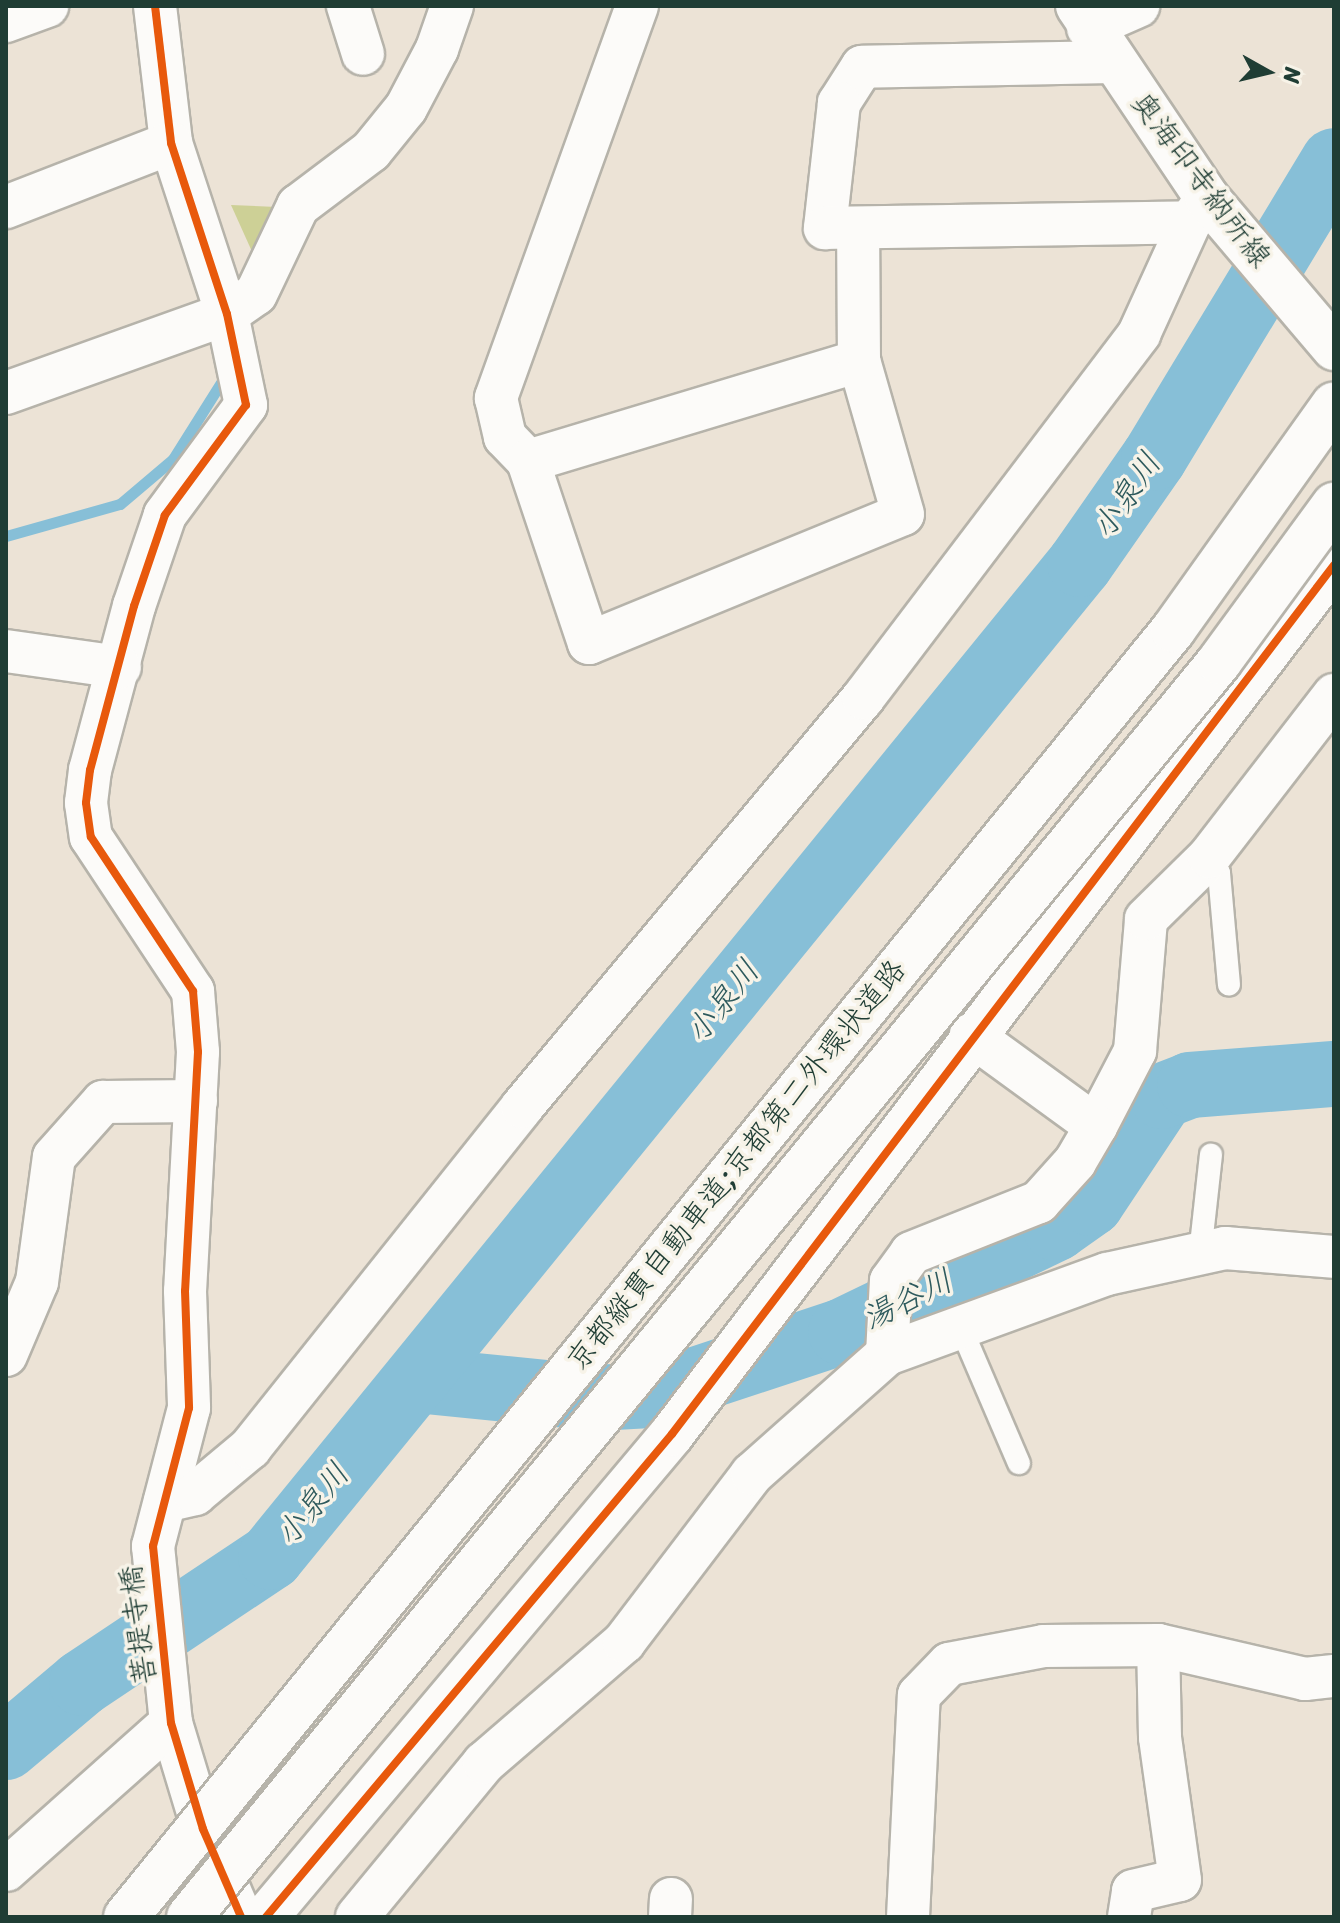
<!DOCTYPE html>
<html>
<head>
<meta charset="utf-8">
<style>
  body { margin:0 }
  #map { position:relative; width:1340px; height:1923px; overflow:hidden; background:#ece3d6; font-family:Sriracha,"Klee One",sans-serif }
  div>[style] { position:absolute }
  .green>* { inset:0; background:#cdd096 }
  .stream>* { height:11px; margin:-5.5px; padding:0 5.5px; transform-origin:5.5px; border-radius:5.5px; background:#87bfd7 }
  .river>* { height:66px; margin:-33px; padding:0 33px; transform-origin:33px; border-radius:33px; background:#87bfd7 }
  .roads { filter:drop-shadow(2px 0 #b6b3aa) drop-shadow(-2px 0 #b6b3aa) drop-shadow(0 2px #b6b3aa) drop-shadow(0 -2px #b6b3aa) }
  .lane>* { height:22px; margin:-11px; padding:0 11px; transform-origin:11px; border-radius:11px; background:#fcfbf9 }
  .street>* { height:42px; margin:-21px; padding:0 21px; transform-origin:21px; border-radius:21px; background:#fcfbf9 }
  .secondary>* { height:44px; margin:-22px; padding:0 22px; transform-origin:22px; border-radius:22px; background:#fcfbf9 }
  .bridges { filter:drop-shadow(2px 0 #b6b3aa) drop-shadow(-2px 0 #b6b3aa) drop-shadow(0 2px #b6b3aa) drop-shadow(0 -2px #b6b3aa) }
  .highway-bridge>* { height:44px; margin:-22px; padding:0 22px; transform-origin:22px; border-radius:22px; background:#fcfbf9 }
  .cycleway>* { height:8px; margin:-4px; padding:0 4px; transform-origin:4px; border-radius:4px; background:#e8590c }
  span { translate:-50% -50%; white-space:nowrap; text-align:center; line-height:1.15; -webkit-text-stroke:7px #f7f3e8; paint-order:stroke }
  .street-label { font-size:30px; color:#1f3d34 }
  .water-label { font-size:32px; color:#2e5a5d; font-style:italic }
  .frame { position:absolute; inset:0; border:8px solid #1f3d34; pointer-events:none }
  .north { position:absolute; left:1228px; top:32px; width:80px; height:80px; -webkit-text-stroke:6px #f7f3e8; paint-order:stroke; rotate:98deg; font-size:22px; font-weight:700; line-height:32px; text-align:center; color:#1f3d34 }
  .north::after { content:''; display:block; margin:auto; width:28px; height:36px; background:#1f3d34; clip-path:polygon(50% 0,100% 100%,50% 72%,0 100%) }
</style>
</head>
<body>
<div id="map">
  <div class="green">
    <i style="clip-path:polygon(231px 205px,277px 207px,254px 256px)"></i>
  </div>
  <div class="stream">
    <i style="left:6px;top:536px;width:118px;rotate:-15.7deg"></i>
    <i style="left:120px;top:504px;width:70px;rotate:-40.3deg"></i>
    <i style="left:173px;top:459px;width:92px;rotate:-57.9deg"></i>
  </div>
  <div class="river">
    <i style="left:416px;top:1380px;width:181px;rotate:5.7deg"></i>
    <i style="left:596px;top:1398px;width:54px;rotate:-3.2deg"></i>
    <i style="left:650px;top:1395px;width:201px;rotate:-18.3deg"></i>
    <i style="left:841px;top:1332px;width:239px;rotate:-25.8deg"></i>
    <i style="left:1056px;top:1228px;width:43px;rotate:-35.5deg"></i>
    <i style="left:1091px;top:1203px;width:128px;rotate:-56.4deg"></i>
    <i style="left:1162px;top:1096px;width:30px;rotate:-21deg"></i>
    <i style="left:1190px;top:1085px;width:144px;rotate:-4.4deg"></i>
    <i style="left:6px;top:1747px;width:99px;rotate:-40.1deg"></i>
    <i style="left:82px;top:1683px;width:227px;rotate:-33.7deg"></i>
    <i style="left:271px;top:1557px;width:1281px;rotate:-50.83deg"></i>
    <i style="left:1080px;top:564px;width:129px;rotate:-55.1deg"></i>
    <i style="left:1154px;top:458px;width:347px;rotate:-58.8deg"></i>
  </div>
  <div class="roads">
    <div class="lane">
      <i style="left:1209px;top:857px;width:19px;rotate:58deg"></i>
      <i style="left:1219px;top:873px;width:112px;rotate:84.9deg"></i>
      <i style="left:1200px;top:1254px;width:100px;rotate:-83.7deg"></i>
      <i style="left:961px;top:1328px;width:147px;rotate:66.8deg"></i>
    </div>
    <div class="street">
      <i style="left:155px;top:6px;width:138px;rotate:83.3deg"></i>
      <i style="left:171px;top:143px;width:180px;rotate:71.9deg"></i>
      <i style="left:227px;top:314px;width:93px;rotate:78.2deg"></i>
      <i style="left:246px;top:405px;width:137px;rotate:126.4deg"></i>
      <i style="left:165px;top:515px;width:96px;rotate:108.8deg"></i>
      <i style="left:134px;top:606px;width:170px;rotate:105deg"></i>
      <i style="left:90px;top:770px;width:33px;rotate:97deg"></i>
      <i style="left:86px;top:803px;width:34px;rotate:82deg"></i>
      <i style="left:91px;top:837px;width:185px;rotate:56.5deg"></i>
      <i style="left:193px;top:991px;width:61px;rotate:85.3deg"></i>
      <i style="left:198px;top:1052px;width:239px;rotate:93.1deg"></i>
      <i style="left:185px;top:1291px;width:117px;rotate:88deg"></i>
      <i style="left:189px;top:1408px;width:143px;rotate:104.6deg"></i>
      <i style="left:153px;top:1546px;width:178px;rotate:84.2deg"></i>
      <i style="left:171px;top:1723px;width:111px;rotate:73.2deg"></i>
      <i style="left:203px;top:1829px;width:96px;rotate:66.6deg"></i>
      <i style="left:348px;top:6px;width:50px;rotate:72.6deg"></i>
      <i style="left:637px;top:6px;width:417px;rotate:109.8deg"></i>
      <i style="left:496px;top:398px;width:40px;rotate:77deg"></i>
      <i style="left:505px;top:437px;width:33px;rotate:46deg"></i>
      <i style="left:528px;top:461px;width:346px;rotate:-16.8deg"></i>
      <i style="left:6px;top:21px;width:44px;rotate:-20.1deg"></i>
      <i style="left:1088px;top:28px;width:55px;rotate:-23.7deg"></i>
      <i style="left:1113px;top:62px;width:251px;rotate:178.9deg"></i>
      <i style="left:862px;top:67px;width:43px;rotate:122.6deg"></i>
      <i style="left:839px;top:103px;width:126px;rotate:96.4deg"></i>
      <i style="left:825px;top:228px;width:365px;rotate:-0.9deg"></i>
      <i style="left:6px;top:207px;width:177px;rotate:-21.2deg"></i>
      <i style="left:6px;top:393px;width:235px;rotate:-19.7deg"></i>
      <i style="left:227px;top:314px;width:35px;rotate:-35deg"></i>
      <i style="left:256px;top:294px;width:98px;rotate:-64.5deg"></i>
      <i style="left:298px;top:206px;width:91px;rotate:-37deg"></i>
      <i style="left:371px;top:151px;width:55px;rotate:-50.9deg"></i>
      <i style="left:406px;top:108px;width:67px;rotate:-62.3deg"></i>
      <i style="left:437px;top:49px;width:46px;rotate:-70.8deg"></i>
      <i style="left:528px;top:461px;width:192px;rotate:71.5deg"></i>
      <i style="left:589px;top:643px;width:339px;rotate:-22.3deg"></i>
      <i style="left:903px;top:514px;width:159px;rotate:-106deg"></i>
      <i style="left:859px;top:361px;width:133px;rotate:-90.4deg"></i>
      <i style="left:6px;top:651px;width:115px;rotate:8deg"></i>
      <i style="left:1096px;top:1126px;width:85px;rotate:-62.5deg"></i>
      <i style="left:1135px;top:1051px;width:132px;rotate:-85.2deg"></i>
      <i style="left:1146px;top:919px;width:88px;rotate:-44.5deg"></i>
      <i style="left:1209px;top:857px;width:205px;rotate:-52.3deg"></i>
      <i style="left:887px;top:1354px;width:73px;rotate:-86.9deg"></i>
      <i style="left:891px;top:1281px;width:34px;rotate:-54deg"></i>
      <i style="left:911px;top:1253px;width:138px;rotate:-21.7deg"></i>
      <i style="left:1039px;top:1202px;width:54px;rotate:-48deg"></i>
      <i style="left:1075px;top:1162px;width:42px;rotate:-59.7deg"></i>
      <i style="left:1096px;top:1126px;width:155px;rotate:-143.9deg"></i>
      <i style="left:6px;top:1355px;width:79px;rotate:-67deg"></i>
      <i style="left:37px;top:1282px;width:126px;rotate:-82.3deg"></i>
      <i style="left:54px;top:1157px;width:74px;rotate:-48.3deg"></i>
      <i style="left:103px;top:1102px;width:93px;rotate:-0.6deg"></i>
      <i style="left:165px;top:1501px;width:31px;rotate:-13deg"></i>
      <i style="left:195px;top:1494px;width:72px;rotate:-39.9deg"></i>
      <i style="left:250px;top:1448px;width:436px;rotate:-51.4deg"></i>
      <i style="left:522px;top:1107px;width:533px;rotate:-50.18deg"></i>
      <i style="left:863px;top:698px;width:457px;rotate:-52.8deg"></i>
      <i style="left:1139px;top:334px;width:123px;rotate:-65.5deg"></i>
      <i style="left:1190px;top:222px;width:29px;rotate:-55deg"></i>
      <i style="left:6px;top:1870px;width:221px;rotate:-41.7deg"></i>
      <i style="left:357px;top:1917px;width:200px;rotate:-50.5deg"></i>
      <i style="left:484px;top:1763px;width:185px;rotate:-40.8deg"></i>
      <i style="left:624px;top:1642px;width:211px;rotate:-52.7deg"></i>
      <i style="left:752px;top:1474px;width:181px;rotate:-41.6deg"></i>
      <i style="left:887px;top:1354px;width:234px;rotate:-20deg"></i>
      <i style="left:1107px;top:1274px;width:121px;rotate:-12.4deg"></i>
      <i style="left:1225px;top:1248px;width:109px;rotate:4.7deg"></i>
      <i style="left:670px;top:1917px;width:18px;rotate:-87deg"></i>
      <i style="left:908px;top:1917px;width:222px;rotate:-87.2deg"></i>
      <i style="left:919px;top:1695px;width:43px;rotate:-45.9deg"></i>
      <i style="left:949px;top:1664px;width:96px;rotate:-10.8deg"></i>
      <i style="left:1043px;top:1646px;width:115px;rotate:-0.5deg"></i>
      <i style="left:1158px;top:1645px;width:151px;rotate:13deg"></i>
      <i style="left:1305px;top:1679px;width:29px;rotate:-6deg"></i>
      <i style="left:1129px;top:1917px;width:26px;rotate:-81deg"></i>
      <i style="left:1133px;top:1891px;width:48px;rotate:-13.2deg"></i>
      <i style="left:1180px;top:1880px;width:144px;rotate:-98deg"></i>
      <i style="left:1160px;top:1737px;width:92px;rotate:-91.2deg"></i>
    </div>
    <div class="secondary">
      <i style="left:1078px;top:6px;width:231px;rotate:56.1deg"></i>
      <i style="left:1207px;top:198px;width:197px;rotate:49.7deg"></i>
      <i style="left:266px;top:1917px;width:631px;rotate:-49.95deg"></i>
      <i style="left:672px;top:1434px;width:1092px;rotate:-52.7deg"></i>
    </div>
  </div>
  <div class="bridges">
    <div class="highway-bridge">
      <i style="left:126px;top:1917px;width:1659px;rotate:-50.87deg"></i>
      <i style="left:1173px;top:630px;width:277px;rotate:-54.5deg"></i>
      <i style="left:189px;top:1917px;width:1624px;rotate:-50.62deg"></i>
      <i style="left:1219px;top:662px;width:195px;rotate:-53.8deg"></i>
    </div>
  </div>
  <div class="cycleway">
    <i style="left:155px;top:6px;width:138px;rotate:83.3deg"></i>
    <i style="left:171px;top:143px;width:180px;rotate:71.9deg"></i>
    <i style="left:227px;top:314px;width:93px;rotate:78.2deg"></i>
    <i style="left:246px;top:405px;width:137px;rotate:126.4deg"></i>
    <i style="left:165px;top:515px;width:96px;rotate:108.8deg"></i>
    <i style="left:134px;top:606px;width:170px;rotate:105deg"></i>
    <i style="left:90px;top:770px;width:33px;rotate:97deg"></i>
    <i style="left:86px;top:803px;width:34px;rotate:82deg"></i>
    <i style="left:91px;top:837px;width:185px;rotate:56.5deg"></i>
    <i style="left:193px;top:991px;width:61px;rotate:85.3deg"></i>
    <i style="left:198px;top:1052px;width:239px;rotate:93.1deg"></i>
    <i style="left:185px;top:1291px;width:117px;rotate:88deg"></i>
    <i style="left:189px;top:1408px;width:143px;rotate:104.6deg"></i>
    <i style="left:153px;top:1546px;width:178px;rotate:84.2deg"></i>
    <i style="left:171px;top:1723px;width:111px;rotate:73.2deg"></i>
    <i style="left:203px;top:1829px;width:96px;rotate:66.6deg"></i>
    <i style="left:266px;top:1917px;width:631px;rotate:-49.95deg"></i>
    <i style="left:672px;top:1434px;width:1092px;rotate:-52.7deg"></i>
  </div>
  <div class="street-label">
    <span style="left:1201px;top:180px;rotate:53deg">奥海印寺納所線</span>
    <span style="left:736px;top:1165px;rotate:-51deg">京都縦貫自動車道;京都第二外環状道路</span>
    <span style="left:138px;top:1625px;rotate:-97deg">菩提寺橋</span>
  </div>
  <div class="water-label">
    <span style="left:1127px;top:496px;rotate:-56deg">小泉川</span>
    <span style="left:723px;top:1002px;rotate:-51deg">小泉川</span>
    <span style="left:908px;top:1300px;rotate:-26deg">湯谷川</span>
    <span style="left:313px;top:1505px;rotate:-51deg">小泉川</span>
  </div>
  <div class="frame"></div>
  <div class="north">N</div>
</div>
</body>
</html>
